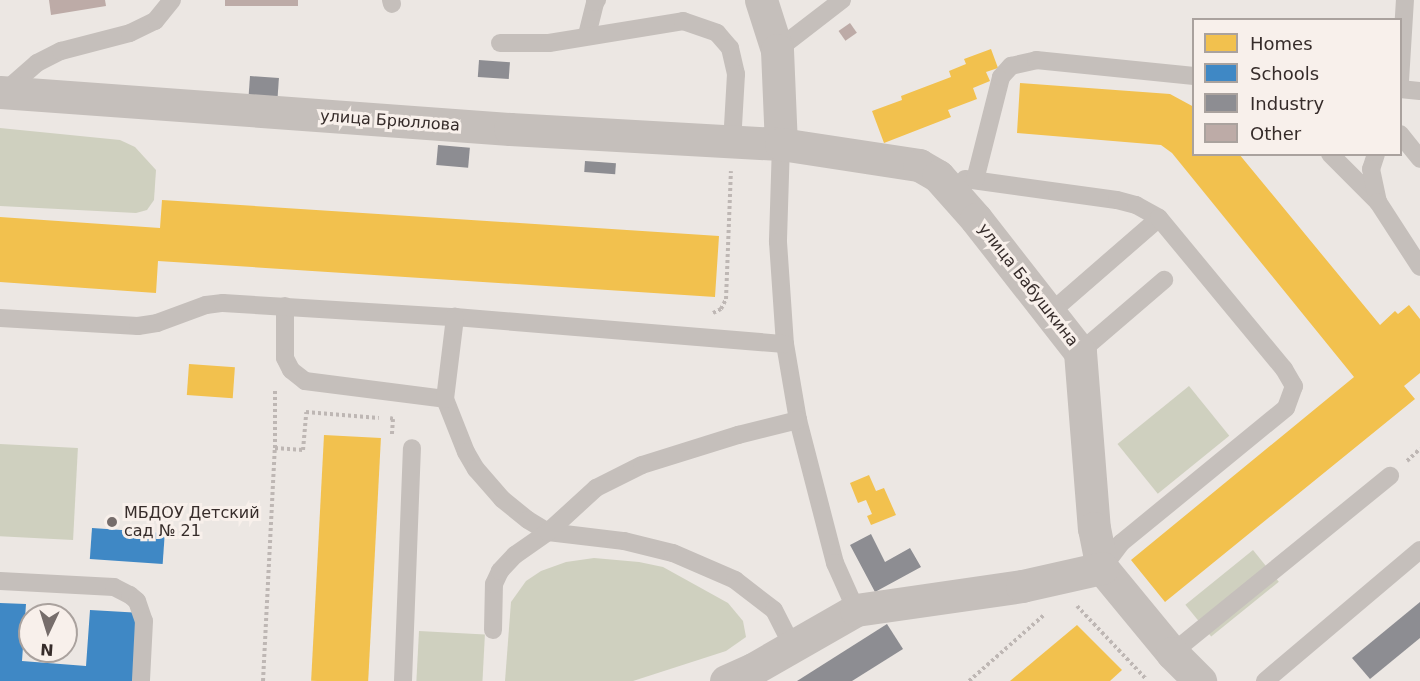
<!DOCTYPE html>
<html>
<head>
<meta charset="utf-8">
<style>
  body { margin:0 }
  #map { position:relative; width:1420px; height:681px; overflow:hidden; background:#ece7e3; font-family:"DejaVu Sans",sans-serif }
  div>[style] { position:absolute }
  .green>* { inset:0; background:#cfd0bf; transform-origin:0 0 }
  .homes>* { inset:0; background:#f2c14e; transform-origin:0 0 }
  .schools>* { inset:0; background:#3f88c5; transform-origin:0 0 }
  .industry>* { inset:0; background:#8d8d92; transform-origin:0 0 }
  .building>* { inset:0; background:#bdaba7; transform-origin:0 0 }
  .path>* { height:4px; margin-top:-2px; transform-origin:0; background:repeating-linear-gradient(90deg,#beb7b4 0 3px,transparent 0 6px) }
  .lane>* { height:18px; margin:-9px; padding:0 9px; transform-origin:9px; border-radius:9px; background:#c5bfbb }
  .street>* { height:33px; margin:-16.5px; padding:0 16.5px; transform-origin:16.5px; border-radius:16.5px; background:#c5bfbb }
  .dots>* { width:16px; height:16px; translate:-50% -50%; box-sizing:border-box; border:3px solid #f8f0eb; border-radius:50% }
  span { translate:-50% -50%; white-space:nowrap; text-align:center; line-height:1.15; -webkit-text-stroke:6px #f8f0eb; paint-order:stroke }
  .street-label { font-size:16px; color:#362c2a }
  .poi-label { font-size:16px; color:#362c2a }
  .left { translate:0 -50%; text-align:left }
  .legend { position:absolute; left:1192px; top:18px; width:210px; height:138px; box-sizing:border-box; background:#f8f0eb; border:2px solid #aaa29e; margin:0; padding:8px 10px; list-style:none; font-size:18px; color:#362c2a }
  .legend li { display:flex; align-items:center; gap:12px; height:30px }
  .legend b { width:30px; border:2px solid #aaa29e }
  .north { position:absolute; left:18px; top:603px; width:60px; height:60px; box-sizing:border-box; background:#f8f0eb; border:2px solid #aaa29e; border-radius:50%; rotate:184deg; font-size:16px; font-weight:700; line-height:24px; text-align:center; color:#362c2a }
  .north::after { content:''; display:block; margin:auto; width:21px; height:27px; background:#766d6b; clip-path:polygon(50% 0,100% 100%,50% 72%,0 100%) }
</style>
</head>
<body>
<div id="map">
  <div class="green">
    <i style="clip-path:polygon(0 128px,120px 140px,135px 147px,156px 170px,154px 200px,147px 210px,136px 213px,0 206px)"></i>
    <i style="left:1189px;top:386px;width:64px;height:92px;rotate:51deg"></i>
    <i style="left:0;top:444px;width:78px;height:92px;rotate:3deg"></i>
    <i style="left:1253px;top:550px;width:41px;height:87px;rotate:51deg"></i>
    <i style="clip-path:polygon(594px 558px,639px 562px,663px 567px,728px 603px,743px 621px,746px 637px,726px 651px,633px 681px,505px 681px,511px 602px,526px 581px,541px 571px,566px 562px)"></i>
    <i style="left:419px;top:631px;width:66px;height:50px;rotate:3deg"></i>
  </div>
  <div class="homes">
    <i style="clip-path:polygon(991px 49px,998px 68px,986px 72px,990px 81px,973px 88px,977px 99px,948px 110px,951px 117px,884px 143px,872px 111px,902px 100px,901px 96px,951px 77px,949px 71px,966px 64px,964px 59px)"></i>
    <i style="clip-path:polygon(1020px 83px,1170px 94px,1194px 107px,1194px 154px,1239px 154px,1380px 325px,1395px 311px,1398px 314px,1409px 305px,1420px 319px,1420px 373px,1404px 386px,1415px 399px,1165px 602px,1131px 560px,1354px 377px,1172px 153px,1161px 145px,1017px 133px)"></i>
    <i style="clip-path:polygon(162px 200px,719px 236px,715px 297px,158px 261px,156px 293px,0 282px,0 217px,160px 228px)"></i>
    <i style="left:189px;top:364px;width:46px;height:31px;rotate:4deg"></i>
    <i style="left:324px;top:435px;width:57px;height:246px;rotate:3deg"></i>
    <i style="clip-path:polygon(869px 475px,876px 491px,884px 488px,896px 515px,871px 525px,867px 516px,872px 514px,866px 500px,858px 503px,850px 483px)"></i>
    <i style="clip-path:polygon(1077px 625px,1122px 670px,1110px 681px,1010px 681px)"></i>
  </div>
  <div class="schools">
    <i style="left:92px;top:528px;width:73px;height:31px;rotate:4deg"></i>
    <i style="clip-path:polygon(0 603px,26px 604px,22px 661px,86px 666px,90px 610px,142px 613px,137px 681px,0 681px)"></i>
  </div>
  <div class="industry">
    <i style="left:479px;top:60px;width:31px;height:17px;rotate:4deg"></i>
    <i style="left:250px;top:76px;width:29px;height:19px;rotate:4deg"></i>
    <i style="left:438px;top:145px;width:32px;height:20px;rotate:5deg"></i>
    <i style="left:585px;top:161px;width:31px;height:11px;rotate:4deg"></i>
    <i style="clip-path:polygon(871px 534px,885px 562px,910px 548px,921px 567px,875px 592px,850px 545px)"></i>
    <i style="clip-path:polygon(1420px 602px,1420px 638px,1370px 679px,1352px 658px)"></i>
    <i style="clip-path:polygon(887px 624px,903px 649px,852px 681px,797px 681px)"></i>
  </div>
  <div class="building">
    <i style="clip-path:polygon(49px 0,105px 0,106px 6px,51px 15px)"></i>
    <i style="left:225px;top:0;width:73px;height:6px"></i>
    <i style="left:850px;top:23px;width:12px;height:14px;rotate:55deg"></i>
  </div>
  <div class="path">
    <i style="left:713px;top:313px;width:9px;rotate:-27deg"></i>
    <i style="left:721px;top:309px;width:11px;rotate:-63deg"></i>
    <i style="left:726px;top:299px;width:128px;rotate:-87.8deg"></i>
    <i style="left:390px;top:418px;width:3px;rotate:18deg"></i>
    <i style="left:393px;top:419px;width:16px;rotate:94deg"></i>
    <i style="left:275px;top:448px;width:28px;rotate:4deg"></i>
    <i style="left:303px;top:450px;width:38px;rotate:-85deg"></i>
    <i style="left:306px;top:412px;width:73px;rotate:4.7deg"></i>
    <i style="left:1407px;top:461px;width:18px;rotate:-43deg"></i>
    <i style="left:1077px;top:606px;width:102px;rotate:46.6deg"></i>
    <i style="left:263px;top:681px;width:233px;rotate:-87.1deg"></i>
    <i style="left:275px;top:448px;width:60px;rotate:-90deg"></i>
    <i style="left:969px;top:681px;width:101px;rotate:-41.4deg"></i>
  </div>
  <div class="lane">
    <i style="left:391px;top:0;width:4px;rotate:76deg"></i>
    <i style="left:587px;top:35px;width:34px;rotate:-76deg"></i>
    <i style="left:595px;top:2px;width:3px;rotate:-45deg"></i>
    <i style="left:500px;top:43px;width:49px"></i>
    <i style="left:549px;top:43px;width:136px;rotate:-9.3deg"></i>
    <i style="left:683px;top:21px;width:36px;rotate:19deg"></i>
    <i style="left:717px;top:33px;width:20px;rotate:49deg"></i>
    <i style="left:730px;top:48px;width:27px;rotate:77deg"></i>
    <i style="left:736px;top:74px;width:69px;rotate:93.3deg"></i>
    <i style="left:777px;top:50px;width:82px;rotate:-37.6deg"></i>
    <i style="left:1400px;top:81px;width:81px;rotate:-86.5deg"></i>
    <i style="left:1400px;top:89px;width:20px;rotate:6deg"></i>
    <i style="left:4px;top:92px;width:44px;rotate:-41.3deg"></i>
    <i style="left:37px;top:63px;width:27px;rotate:-27deg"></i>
    <i style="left:61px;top:51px;width:71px;rotate:-14.6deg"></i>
    <i style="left:130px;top:33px;width:28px;rotate:-26deg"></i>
    <i style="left:155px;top:21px;width:27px;rotate:-51deg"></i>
    <i style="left:1400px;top:134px;width:32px;rotate:51deg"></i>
    <i style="left:781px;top:144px;width:98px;rotate:91.8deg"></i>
    <i style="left:778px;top:242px;width:102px;rotate:86.1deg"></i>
    <i style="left:785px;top:344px;width:77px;rotate:80.3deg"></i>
    <i style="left:798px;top:420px;width:148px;rotate:75.5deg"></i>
    <i style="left:835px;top:563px;width:51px;rotate:65.9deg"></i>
    <i style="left:1330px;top:154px;width:68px;rotate:45deg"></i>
    <i style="left:1376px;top:154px;width:16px;rotate:108deg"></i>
    <i style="left:1371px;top:169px;width:34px;rotate:78deg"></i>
    <i style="left:1378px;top:202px;width:77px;rotate:57.1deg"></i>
    <i style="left:965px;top:179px;width:153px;rotate:7.9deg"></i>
    <i style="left:1117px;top:200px;width:20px;rotate:15deg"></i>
    <i style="left:1136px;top:205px;width:26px;rotate:29deg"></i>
    <i style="left:975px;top:180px;width:106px;rotate:-75.8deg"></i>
    <i style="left:1001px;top:77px;width:15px;rotate:-48deg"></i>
    <i style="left:1011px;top:66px;width:26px;rotate:-13deg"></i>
    <i style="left:1036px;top:60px;width:159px;rotate:5.8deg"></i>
    <i style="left:285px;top:306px;width:52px;rotate:90deg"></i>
    <i style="left:285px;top:358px;width:13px;rotate:63deg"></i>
    <i style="left:291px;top:370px;width:18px;rotate:38deg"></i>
    <i style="left:305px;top:381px;width:141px;rotate:7.3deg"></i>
    <i style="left:445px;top:399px;width:57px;rotate:68.4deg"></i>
    <i style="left:466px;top:452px;width:20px;rotate:60deg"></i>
    <i style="left:476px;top:469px;width:40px;rotate:49deg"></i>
    <i style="left:502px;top:499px;width:33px;rotate:39deg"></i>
    <i style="left:528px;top:520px;width:23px;rotate:31deg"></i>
    <i style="left:548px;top:532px;width:77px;rotate:6.8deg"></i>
    <i style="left:624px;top:541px;width:50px;rotate:13.8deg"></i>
    <i style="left:673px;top:553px;width:68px;rotate:23.5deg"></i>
    <i style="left:735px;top:580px;width:49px;rotate:37.6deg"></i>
    <i style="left:774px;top:610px;width:39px;rotate:63deg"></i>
    <i style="left:1051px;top:312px;width:143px;rotate:-41deg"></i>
    <i style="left:1159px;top:218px;width:196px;rotate:50.4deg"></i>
    <i style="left:1284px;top:369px;width:20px;rotate:60deg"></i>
    <i style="left:1294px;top:386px;width:23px;rotate:110deg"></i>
    <i style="left:1286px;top:408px;width:213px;rotate:140.7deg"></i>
    <i style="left:1121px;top:543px;width:31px;rotate:127deg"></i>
    <i style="left:0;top:318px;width:138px;rotate:3.3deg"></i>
    <i style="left:138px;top:326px;width:19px;rotate:-9deg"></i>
    <i style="left:157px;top:323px;width:52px;rotate:-20.2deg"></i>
    <i style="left:206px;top:305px;width:17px;rotate:-7deg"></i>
    <i style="left:223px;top:303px;width:232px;rotate:3.5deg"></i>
    <i style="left:455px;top:317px;width:331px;rotate:4.7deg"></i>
    <i style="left:1080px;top:352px;width:111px;rotate:-40.6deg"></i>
    <i style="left:445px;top:399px;width:83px;rotate:-83deg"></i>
    <i style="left:0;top:581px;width:114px;rotate:3deg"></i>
    <i style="left:114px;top:587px;width:18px;rotate:27deg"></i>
    <i style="left:130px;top:595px;width:9px;rotate:41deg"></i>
    <i style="left:137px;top:601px;width:21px;rotate:71deg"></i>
    <i style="left:144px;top:621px;width:60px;rotate:92.9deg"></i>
    <i style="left:493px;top:630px;width:46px;rotate:-88.8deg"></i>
    <i style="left:494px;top:584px;width:14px;rotate:-65deg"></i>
    <i style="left:500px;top:571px;width:22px;rotate:-47deg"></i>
    <i style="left:515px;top:555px;width:40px;rotate:-34.9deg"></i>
    <i style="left:548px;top:532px;width:65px;rotate:-42.5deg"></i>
    <i style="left:596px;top:488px;width:51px;rotate:-26.6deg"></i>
    <i style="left:642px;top:465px;width:101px;rotate:-17.4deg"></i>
    <i style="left:738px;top:435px;width:62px;rotate:-14deg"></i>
    <i style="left:1172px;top:653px;width:281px;rotate:-39.1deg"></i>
    <i style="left:403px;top:681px;width:233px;rotate:-87.8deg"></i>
    <i style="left:1265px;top:681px;width:203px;rotate:-40.2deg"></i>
  </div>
  <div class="street">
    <i style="left:761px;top:0;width:52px;rotate:72.3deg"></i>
    <i style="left:777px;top:50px;width:94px;rotate:87.6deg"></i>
    <i style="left:0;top:92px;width:511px;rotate:4.15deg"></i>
    <i style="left:510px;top:129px;width:271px;rotate:3.2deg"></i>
    <i style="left:781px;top:144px;width:140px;rotate:8.7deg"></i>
    <i style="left:919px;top:165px;width:22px;rotate:30deg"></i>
    <i style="left:938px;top:176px;width:57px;rotate:48.5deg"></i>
    <i style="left:976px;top:219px;width:169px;rotate:52deg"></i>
    <i style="left:1080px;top:352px;width:177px;rotate:85.5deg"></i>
    <i style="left:1094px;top:528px;width:41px;rotate:78.7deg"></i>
    <i style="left:1102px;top:568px;width:110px;rotate:50.5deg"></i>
    <i style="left:1172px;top:653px;width:40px;rotate:45deg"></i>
    <i style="left:726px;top:681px;width:30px;rotate:-24deg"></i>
    <i style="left:753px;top:669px;width:119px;rotate:-29.8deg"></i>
    <i style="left:856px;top:610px;width:168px;rotate:-8.2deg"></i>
    <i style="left:1022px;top:586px;width:82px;rotate:-12.7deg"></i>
  </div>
  <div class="dots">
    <i style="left:112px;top:522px;background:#766d6b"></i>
  </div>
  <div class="street-label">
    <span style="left:390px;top:121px;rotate:4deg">улица Брюллова</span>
    <span style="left:1028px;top:285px;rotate:52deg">улица Бабушкина</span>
  </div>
  <div class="poi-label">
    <span class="left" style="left:124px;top:522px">МБДОУ Детский<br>сад № 21</span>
  </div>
  <ul class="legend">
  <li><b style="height:16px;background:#f2c14e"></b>Homes</li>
  <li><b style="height:16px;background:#3f88c5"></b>Schools</li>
  <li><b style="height:16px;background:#8d8d92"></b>Industry</li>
  <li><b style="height:16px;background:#bdaba7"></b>Other</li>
  </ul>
  <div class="north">N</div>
</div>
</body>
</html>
